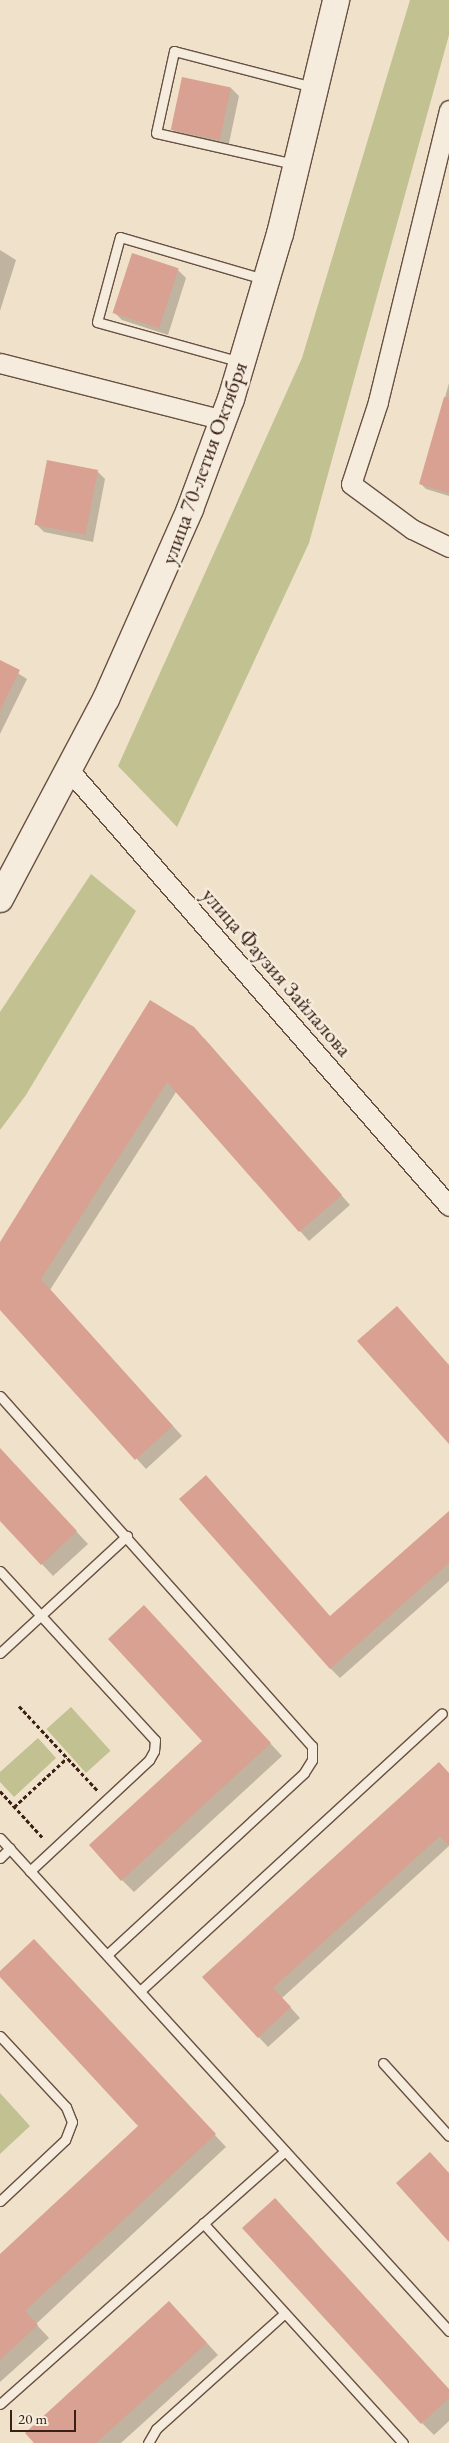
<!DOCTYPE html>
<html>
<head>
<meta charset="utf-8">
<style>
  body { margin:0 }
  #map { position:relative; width:449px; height:2443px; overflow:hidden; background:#f0e2ca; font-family:"EB Garamond",serif }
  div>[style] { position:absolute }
  .green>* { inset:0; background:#c1c192; transform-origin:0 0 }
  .shadow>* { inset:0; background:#0003 }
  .building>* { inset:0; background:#d8a192; transform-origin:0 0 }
  .path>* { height:3px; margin-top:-1.5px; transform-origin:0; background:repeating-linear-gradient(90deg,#3a2015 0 4px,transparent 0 6.5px) }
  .roads { filter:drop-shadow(1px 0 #685042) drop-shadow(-1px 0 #685042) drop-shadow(0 1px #685042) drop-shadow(0 -1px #685042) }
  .service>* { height:9px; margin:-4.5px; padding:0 4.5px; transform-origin:4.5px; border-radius:4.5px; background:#f5ecdd }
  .minor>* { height:19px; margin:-9.5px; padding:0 9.5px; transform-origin:9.5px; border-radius:9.5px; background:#f5ecdd }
  .secondary>* { height:26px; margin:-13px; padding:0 13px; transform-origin:13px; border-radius:13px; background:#f5ecdd }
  span { translate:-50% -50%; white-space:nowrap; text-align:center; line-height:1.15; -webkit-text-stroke:5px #f5ecdd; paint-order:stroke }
  .street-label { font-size:22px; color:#3a2015 }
  .scale { position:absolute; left:10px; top:2410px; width:66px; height:22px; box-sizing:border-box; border:2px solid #3a2015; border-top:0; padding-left:6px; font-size:15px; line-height:18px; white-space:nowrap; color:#3a2015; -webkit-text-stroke:4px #f5ecdd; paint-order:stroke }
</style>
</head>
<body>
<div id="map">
  <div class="green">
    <i style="clip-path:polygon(410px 0,449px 0,449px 35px,309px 543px,177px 827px,118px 766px,302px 358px)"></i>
    <i style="clip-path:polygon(91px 874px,136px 911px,26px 1095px,0 1130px,0 1012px)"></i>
    <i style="left:71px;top:1707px;width:59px;height:33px;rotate:48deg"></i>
    <i style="clip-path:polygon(38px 1738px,56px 1758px,14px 1797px,0 1782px,0 1772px)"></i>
    <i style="clip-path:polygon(0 2093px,30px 2126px,0 2154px)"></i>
  </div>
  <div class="shadow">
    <i style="clip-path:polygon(231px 88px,239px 96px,228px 148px,180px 137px,172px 129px)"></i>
    <i style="clip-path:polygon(0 250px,16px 260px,0 311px)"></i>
    <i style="clip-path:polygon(178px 270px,186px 278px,168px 335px,122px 320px,114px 312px)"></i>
    <i style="clip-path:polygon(449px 383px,449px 496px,426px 489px,421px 484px)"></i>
    <i style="clip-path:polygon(97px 471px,105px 479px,93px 542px,44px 532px,36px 524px)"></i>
    <i style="clip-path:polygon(0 662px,27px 679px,0 734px)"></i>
    <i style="clip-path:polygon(204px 1038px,350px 1205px,309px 1241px,176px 1092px,50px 1290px,182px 1436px,146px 1469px,0 1308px,0 1245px)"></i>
    <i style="clip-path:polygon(0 1449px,88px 1544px,53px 1576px,0 1519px)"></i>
    <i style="clip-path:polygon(449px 1512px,449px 1581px,340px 1678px,330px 1668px,331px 1617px)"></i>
    <i style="clip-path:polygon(156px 1619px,282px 1756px,134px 1892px,122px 1880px,204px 1741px)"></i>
    <i style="clip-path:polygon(449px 1774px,449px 1846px,282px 1998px,300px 2018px,268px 2047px,204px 1978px)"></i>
    <i style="clip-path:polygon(46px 1953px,226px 2147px,36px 2324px,49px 2338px,0 2382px,0 2256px,140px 2126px,0 1975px)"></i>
    <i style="clip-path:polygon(181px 2315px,218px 2355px,121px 2443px,36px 2443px)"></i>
    <i style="clip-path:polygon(449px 2390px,449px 2421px,434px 2435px,422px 2423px)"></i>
  </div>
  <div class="building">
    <i style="left:182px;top:77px;width:50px;height:54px;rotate:12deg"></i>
    <i style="left:132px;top:253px;width:49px;height:63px;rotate:18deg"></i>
    <i style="clip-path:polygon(444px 397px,449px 398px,449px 493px,419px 484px)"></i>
    <i style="left:47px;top:460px;width:52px;height:66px;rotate:11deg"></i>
    <i style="clip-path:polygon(0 660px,20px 670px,0 711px)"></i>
    <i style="clip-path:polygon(150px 1000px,194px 1027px,342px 1195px,299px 1232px,167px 1082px,41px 1279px,173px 1426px,135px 1460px,0 1310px,0 1242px)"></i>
    <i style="clip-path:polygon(397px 1306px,449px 1365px,449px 1444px,357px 1341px)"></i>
    <i style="clip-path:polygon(0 1448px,77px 1531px,41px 1565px,0 1521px)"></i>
    <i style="clip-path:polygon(206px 1475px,330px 1616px,449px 1511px,449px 1563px,330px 1669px,179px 1499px)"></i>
    <i style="clip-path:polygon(144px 1605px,271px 1743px,121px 1881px,89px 1845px,202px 1741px,108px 1639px)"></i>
    <i style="clip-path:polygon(439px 1762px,449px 1773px,449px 1846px,440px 1836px,273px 1988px,291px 2007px,258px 2038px,202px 1977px)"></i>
    <i style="clip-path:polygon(34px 1939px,216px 2134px,25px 2311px,38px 2325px,0 2360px,0 2254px,138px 2126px,0 1977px,0 1971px)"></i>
    <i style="clip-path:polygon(430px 2152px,449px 2173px,449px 2242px,396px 2183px)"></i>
    <i style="clip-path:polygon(275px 2198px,449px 2389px,449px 2398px,421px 2424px,242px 2228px)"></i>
    <i style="clip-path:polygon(169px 2301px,207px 2343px,96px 2443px,34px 2443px,25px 2433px)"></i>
  </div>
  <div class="path">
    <i style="left:19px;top:1706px;width:115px;rotate:47.1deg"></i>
    <i style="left:0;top:1791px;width:65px;rotate:47.5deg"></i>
    <i style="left:14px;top:1807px;width:72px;rotate:-42.8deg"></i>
  </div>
  <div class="roads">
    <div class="service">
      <i style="left:294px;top:164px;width:141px;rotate:-167.3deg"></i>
      <i style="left:156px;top:133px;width:84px;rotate:-77.6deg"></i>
      <i style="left:174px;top:51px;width:144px;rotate:14.5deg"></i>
      <i style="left:241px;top:362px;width:149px;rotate:-164.5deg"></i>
      <i style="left:97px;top:322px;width:88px;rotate:-74.9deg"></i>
      <i style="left:120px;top:237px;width:150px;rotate:16.3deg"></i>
      <i style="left:0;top:1396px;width:469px;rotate:48.3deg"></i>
      <i style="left:312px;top:1746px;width:14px;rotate:90deg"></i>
      <i style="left:312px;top:1760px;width:15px;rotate:122deg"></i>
      <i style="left:304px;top:1773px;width:268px;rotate:137.3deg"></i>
      <i style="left:0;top:1571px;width:229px;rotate:47.5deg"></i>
      <i style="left:155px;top:1740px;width:11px;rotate:95deg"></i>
      <i style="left:154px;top:1751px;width:10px;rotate:119deg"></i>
      <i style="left:149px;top:1760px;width:163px;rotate:137deg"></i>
      <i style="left:0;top:1653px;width:173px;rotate:-42.7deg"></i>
      <i style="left:0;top:1838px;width:667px;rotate:47.67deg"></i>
      <i style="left:0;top:1858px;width:14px;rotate:-45deg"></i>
      <i style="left:140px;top:1991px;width:410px;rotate:-42.6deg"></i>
      <i style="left:0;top:2036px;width:97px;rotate:47.1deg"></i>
      <i style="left:66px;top:2107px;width:16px;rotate:68deg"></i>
      <i style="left:72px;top:2122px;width:19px;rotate:111deg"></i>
      <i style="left:65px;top:2140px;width:89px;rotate:136.8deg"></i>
      <i style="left:383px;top:2063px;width:98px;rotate:47.9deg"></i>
      <i style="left:203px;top:2223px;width:297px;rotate:47.7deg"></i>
      <i style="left:0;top:2404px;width:381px;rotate:-41.6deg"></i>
      <i style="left:148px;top:2443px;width:16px;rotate:-60deg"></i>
      <i style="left:156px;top:2429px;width:173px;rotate:-42deg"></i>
    </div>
    <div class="minor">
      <i style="left:449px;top:110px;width:301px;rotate:103.7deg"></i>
      <i style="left:378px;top:402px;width:86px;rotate:108.2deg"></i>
      <i style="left:351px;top:484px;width:76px;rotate:36.4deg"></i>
      <i style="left:412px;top:529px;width:41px;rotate:25.9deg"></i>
      <i style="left:0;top:363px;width:231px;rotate:14.3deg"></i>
      <i style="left:69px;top:770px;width:578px;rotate:48.93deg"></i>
    </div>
    <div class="secondary">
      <i style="left:0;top:899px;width:226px;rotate:-62.1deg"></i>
      <i style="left:106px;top:699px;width:208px;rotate:-66.1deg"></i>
      <i style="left:190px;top:509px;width:117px;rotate:-69.6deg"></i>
      <i style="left:231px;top:399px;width:172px;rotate:-73.5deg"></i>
      <i style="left:280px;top:234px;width:241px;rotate:-76.5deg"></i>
    </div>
  </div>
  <div class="street-label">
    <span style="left:204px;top:463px;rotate:-70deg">улица 70-летия Октября</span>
    <span style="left:277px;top:972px;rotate:49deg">улица Фаузия Зайлалова</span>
  </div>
  <div class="scale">20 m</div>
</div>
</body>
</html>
